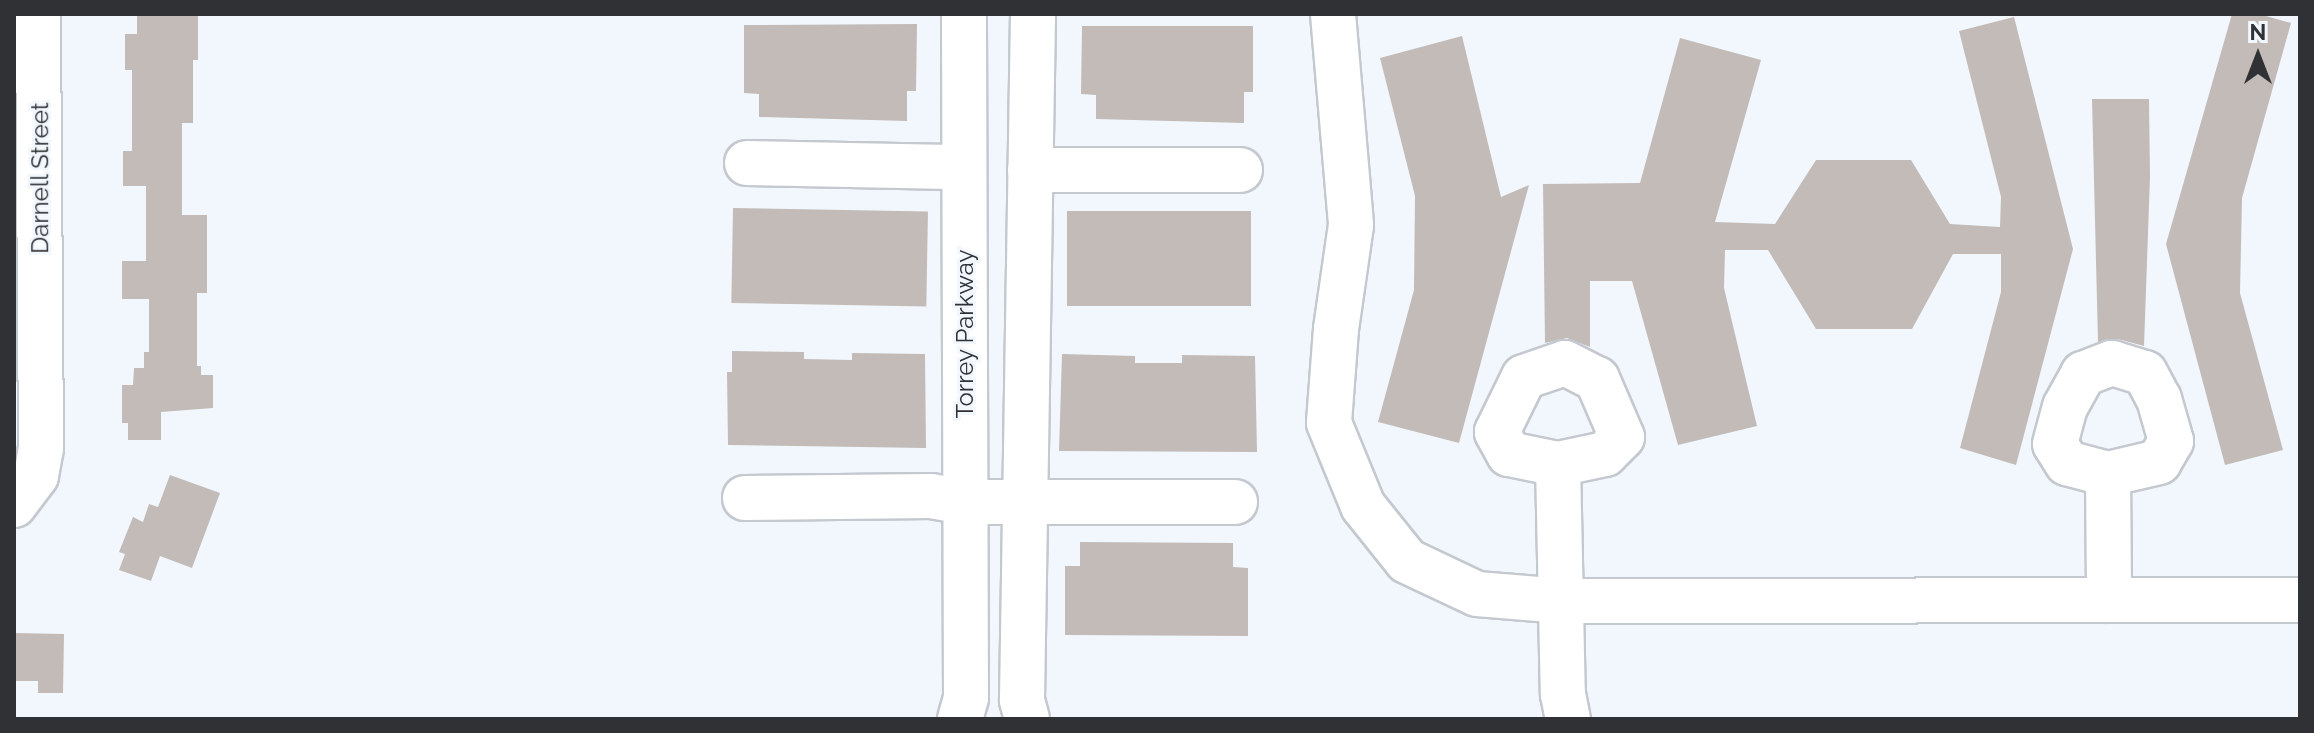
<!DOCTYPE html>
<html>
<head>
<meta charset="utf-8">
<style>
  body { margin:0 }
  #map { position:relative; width:2314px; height:733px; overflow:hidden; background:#f2f7fd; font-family:Raleway,sans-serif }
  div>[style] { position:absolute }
  .building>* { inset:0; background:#c2bbb7; transform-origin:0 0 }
  .roads { filter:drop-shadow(2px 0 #c4c8cf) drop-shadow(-2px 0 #c4c8cf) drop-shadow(0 2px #c4c8cf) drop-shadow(0 -2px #c4c8cf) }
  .minor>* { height:44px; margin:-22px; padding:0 22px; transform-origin:22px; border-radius:22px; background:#fff }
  span { translate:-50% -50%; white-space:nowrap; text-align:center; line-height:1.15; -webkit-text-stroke:6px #f2f7fd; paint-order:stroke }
  .street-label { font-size:24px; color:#2f3134 }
  .frame { position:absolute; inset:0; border:16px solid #2f3134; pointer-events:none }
  .north { position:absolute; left:2218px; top:16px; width:80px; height:80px; -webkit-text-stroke:6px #f2f7fd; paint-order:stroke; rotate:0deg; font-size:22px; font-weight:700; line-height:32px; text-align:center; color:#2f3134 }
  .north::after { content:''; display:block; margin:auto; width:28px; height:36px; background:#2f3134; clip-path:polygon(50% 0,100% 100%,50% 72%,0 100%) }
</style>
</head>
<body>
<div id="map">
  <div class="building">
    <i style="clip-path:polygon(198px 14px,198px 60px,193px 60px,193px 123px,182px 123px,182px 215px,207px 215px,207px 293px,197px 293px,197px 366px,201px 366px,201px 375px,213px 375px,213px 408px,161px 412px,161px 440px,128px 440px,128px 423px,122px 423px,122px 385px,133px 385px,134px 368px,144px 368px,144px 352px,149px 352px,149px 299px,122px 299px,122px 261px,146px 261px,146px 186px,123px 186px,123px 151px,132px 151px,132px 70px,125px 70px,125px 34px,137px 34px,137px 15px)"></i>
    <i style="clip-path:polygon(2232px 14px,2259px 14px,2291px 23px,2242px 198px,2240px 293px,2283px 450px,2225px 465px,2166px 244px)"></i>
    <i style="clip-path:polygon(2014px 17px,2073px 249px,2016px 465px,1960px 448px,2001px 292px,2001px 254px,1953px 254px,1912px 329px,1816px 329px,1768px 250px,1725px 250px,1724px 288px,1757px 426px,1678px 445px,1632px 281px,1590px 281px,1590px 347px,1567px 338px,1545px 343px,1543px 184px,1640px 183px,1680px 38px,1761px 60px,1715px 222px,1775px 224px,1816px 160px,1911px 160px,1950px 224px,2000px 227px,2001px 197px,1959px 31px)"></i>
    <i style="clip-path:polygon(917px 24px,916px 91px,907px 91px,907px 121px,759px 117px,759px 94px,744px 93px,744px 25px)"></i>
    <i style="clip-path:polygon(1082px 26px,1253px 26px,1253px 92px,1244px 92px,1244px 123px,1096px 119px,1096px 95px,1081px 94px)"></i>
    <i style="clip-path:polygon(1462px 36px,1501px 197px,1529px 185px,1459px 443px,1378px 422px,1414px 290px,1415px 196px,1380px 58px)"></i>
    <i style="clip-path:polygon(2092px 99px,2149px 99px,2150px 177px,2144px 346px,2118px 339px,2098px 342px)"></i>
    <i style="left:733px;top:208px;width:195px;height:95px;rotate:1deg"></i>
    <i style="left:1067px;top:211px;width:184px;height:95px"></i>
    <i style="clip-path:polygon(732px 351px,804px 352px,804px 359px,852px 360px,852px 353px,925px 354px,926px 448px,728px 445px,727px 372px,732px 372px)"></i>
    <i style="clip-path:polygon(1062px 354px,1135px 356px,1135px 363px,1182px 363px,1182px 355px,1255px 356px,1257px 452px,1059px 451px)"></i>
    <i style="clip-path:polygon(170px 475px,220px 493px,192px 568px,160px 556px,151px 581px,119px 570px,125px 554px,119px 552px,133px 517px,143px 522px,149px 504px,158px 507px)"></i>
    <i style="clip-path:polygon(1080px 542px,1233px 543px,1233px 567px,1248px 568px,1248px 636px,1065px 635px,1065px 566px,1080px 566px)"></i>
    <i style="clip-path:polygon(14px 633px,64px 634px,63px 693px,38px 693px,38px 681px,14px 681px)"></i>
  </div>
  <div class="roads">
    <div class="minor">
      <i style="left:1333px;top:14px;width:212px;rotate:85.1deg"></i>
      <i style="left:1351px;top:225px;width:105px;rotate:98.2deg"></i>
      <i style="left:1336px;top:329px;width:94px;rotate:94.3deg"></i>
      <i style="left:1329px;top:423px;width:90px;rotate:67.7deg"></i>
      <i style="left:1363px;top:506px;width:70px;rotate:51.3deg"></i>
      <i style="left:1407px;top:561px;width:77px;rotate:25.2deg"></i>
      <i style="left:1477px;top:594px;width:86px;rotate:4.7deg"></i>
      <i style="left:1563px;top:601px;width:737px;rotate:-0.08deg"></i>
      <i style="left:747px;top:163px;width:217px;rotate:1.1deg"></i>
      <i style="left:1030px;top:170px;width:210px"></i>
      <i style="left:1565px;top:363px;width:36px;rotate:27deg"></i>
      <i style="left:1597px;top:379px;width:63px;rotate:66.7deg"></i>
      <i style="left:1622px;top:437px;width:24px;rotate:135deg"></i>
      <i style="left:1605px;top:454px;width:48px;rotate:168deg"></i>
      <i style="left:1558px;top:464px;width:50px;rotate:-168.5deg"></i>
      <i style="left:1509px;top:454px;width:25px;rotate:-119deg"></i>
      <i style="left:1497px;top:432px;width:61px;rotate:-63.9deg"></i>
      <i style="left:1524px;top:377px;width:43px;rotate:-18.9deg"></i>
      <i style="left:2112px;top:363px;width:34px;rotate:17deg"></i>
      <i style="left:2145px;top:373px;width:30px;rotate:62deg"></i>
      <i style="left:2159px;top:399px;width:44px;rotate:74.1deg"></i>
      <i style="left:2171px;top:441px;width:24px;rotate:120deg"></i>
      <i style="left:2159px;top:462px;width:52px;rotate:166.8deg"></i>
      <i style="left:2108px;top:474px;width:42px;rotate:-165deg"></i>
      <i style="left:2067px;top:463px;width:22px;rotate:-122deg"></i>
      <i style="left:2055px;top:444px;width:38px;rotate:-75deg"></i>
      <i style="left:2065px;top:407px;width:38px;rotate:-61deg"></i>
      <i style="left:2083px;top:374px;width:31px;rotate:-21deg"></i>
      <i style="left:1558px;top:464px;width:230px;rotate:88.8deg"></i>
      <i style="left:1563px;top:694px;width:25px;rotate:79deg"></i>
      <i style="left:2108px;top:474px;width:126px;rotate:89.5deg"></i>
      <i style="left:745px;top:498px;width:186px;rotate:-0.6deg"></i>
      <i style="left:931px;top:496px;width:35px;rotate:10deg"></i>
      <i style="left:965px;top:502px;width:270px"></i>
      <i style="left:14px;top:505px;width:36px;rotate:-53deg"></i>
      <i style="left:36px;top:476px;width:27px;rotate:-80deg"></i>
      <i style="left:41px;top:449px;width:435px;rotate:-90.4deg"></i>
      <i style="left:960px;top:719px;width:22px;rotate:-74deg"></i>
      <i style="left:966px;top:698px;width:684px;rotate:-90.17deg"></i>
      <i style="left:1027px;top:719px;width:20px;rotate:-105deg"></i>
      <i style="left:1022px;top:700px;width:686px;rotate:-89.08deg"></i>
    </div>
  </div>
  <div class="street-label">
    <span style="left:40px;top:178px;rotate:-90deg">Darnell Street</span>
    <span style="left:965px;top:334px;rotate:-90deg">Torrey Parkway</span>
  </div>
  <div class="frame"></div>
  <div class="north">N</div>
</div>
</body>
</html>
